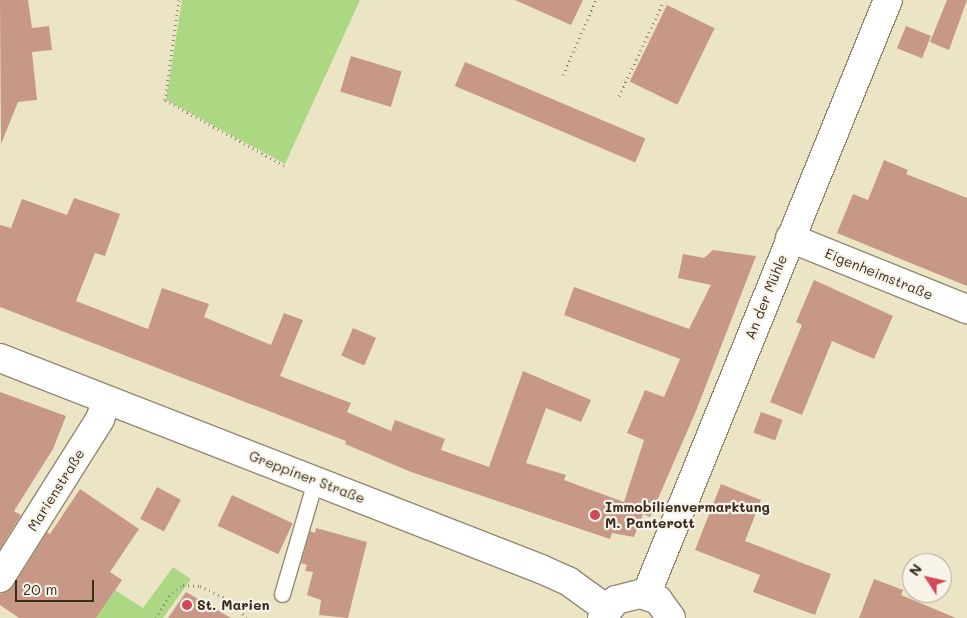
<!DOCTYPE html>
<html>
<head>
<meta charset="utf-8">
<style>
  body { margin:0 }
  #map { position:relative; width:967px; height:618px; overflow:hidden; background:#ebe5c6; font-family:Mali,sans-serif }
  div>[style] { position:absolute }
  .green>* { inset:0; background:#acd884 }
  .building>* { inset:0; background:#c89886; transform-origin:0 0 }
  .path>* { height:3px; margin-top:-1.5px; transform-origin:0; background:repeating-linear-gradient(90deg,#938872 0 1px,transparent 0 5px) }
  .roads { filter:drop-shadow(1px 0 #938872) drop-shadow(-1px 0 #938872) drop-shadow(0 1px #938872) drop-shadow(0 -1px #938872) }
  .service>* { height:15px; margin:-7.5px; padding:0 7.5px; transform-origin:7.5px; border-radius:7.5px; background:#fff }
  .minor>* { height:28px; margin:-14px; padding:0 14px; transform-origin:14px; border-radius:14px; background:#fff }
  .tertiary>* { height:28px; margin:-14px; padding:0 14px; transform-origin:14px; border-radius:14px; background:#fff }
  .dots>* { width:14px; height:14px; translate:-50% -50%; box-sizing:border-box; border:2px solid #f7f3e8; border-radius:50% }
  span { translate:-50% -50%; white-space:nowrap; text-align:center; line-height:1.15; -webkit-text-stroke:4.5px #f7f3e8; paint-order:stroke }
  .street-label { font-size:14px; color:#3b2a1e }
  .poi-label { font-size:14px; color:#3b2a1e; font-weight:700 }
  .left { translate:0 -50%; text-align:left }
  .north { position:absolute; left:902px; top:553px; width:50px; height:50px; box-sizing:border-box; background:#f7f3e8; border:1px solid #aca397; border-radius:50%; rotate:305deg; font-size:14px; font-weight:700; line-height:20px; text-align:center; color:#3b2a1e }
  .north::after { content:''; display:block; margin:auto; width:18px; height:22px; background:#d1495b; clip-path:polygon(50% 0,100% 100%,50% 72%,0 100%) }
  .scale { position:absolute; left:15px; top:580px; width:79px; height:22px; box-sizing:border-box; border:2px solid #3b2a1e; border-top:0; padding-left:6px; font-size:15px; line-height:18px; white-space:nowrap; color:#3b2a1e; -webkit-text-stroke:4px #f7f3e8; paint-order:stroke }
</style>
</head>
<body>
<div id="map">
  <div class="green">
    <i style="clip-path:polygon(182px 0,360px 0,285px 164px,166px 100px)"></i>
    <i style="clip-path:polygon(173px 567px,191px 579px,163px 618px,96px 618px,115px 590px,143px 608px)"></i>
  </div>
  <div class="building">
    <i style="clip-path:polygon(0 0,28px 0,32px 28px,49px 26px,52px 50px,32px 52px,37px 100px,18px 102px,1px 144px)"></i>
    <i style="clip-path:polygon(515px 0,583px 0,571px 25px)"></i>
    <i style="clip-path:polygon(947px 0,967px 0,949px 50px,930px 42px)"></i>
    <i style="left:667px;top:5px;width:53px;height:85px;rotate:26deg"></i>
    <i style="left:906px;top:26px;width:27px;height:24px;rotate:22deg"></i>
    <i style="left:351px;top:56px;width:53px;height:37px;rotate:17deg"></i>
    <i style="left:465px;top:62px;width:196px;height:26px;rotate:23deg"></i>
    <i style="clip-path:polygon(884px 160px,908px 170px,906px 174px,967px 198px,967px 286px,837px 233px,853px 194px,868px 200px)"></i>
    <i style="clip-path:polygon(74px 198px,120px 214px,105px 256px,95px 253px,76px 301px,148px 329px,162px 288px,209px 304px,204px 317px,271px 345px,284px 313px,303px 320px,280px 376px,351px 403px,347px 412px,391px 431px,395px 420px,445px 439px,441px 450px,489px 467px,523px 371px,591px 400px,581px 422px,546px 408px,526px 463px,566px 475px,564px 480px,624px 502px,644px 440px,627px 433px,645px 390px,664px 397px,680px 359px,564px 315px,574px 287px,689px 329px,711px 285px,678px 278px,683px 254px,704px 258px,713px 250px,756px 256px,696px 411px,650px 517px,643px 514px,634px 537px,612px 533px,610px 539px,411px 472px,345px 444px,346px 441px,0 307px,0 225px,11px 228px,22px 199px,67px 215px)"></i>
    <i style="clip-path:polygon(814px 280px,893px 316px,874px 359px,832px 341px,802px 415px,770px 402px,802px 325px,796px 322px)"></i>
    <i style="left:353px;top:328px;width:25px;height:30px;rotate:23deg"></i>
    <i style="clip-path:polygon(0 392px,66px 416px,53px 449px,14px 511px,21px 515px,0 549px)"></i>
    <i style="left:761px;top:412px;width:23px;height:22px;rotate:20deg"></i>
    <i style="clip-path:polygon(721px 484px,761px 500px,745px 541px,831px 574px,815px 615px,753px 592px,760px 575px,695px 550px)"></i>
    <i style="left:157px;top:487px;width:27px;height:36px;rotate:28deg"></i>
    <i style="clip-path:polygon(80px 489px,139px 529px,110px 572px,122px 580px,96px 618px,19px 618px,0 605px,0 594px,13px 586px,47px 532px,50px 534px)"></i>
    <i style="left:232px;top:495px;width:67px;height:34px;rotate:25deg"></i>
    <i style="clip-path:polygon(316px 528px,367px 542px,348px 618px,319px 615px,321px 600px,307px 595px,313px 572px,305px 571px,307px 565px,301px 563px,310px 531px,315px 533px)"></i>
    <i style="clip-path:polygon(874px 579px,903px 590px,901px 595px,956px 618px,859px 618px)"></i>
    <i style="clip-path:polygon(186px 592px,231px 618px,168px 618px)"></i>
  </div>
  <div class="path">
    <i style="left:179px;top:0;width:101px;rotate:98deg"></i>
    <i style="left:165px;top:100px;width:137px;rotate:28.8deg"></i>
    <i style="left:563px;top:75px;width:82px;rotate:-66.3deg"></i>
    <i style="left:619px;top:96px;width:103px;rotate:-64.7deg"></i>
    <i style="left:156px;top:618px;width:26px;rotate:-59deg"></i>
    <i style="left:169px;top:596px;width:18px;rotate:-38deg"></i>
    <i style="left:183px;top:585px;width:17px;rotate:3deg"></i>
    <i style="left:200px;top:586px;width:37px;rotate:26deg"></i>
    <i style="left:233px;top:602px;width:21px;rotate:51deg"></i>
  </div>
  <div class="roads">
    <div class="service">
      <i style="left:282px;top:594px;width:118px;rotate:-73.7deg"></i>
    </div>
    <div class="minor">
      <i style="left:790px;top:238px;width:191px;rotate:21.9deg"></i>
      <i style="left:0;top:578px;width:188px;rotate:-57.8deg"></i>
      <i style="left:100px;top:419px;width:20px;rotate:-70deg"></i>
      <i style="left:646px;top:595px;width:642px;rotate:-67.87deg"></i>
    </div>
    <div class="tertiary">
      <i style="left:0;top:358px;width:581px;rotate:21.31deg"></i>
      <i style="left:541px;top:569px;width:30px;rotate:24deg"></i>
      <i style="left:568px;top:581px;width:48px;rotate:35.7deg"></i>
      <i style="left:602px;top:618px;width:23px;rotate:-52deg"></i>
      <i style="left:616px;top:600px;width:25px;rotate:-14deg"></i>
      <i style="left:640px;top:594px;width:19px;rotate:18deg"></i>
      <i style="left:658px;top:600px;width:22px;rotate:54deg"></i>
    </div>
  </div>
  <div class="dots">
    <i style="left:595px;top:515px;background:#d1495b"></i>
    <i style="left:187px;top:605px;background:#d1495b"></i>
  </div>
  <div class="street-label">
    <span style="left:879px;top:274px;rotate:22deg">Eigenheimstraße</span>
    <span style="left:766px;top:297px;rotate:-68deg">An der Mühle</span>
    <span style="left:307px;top:477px;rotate:21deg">Greppiner Straße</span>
    <span style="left:56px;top:490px;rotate:-58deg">Marienstraße</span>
  </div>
  <div class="poi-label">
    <span class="left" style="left:605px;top:515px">Immobilienvermarktung<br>M. Panterott</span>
    <span class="left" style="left:197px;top:605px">St. Marien</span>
  </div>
  <div class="north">N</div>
  <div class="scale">20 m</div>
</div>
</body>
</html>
